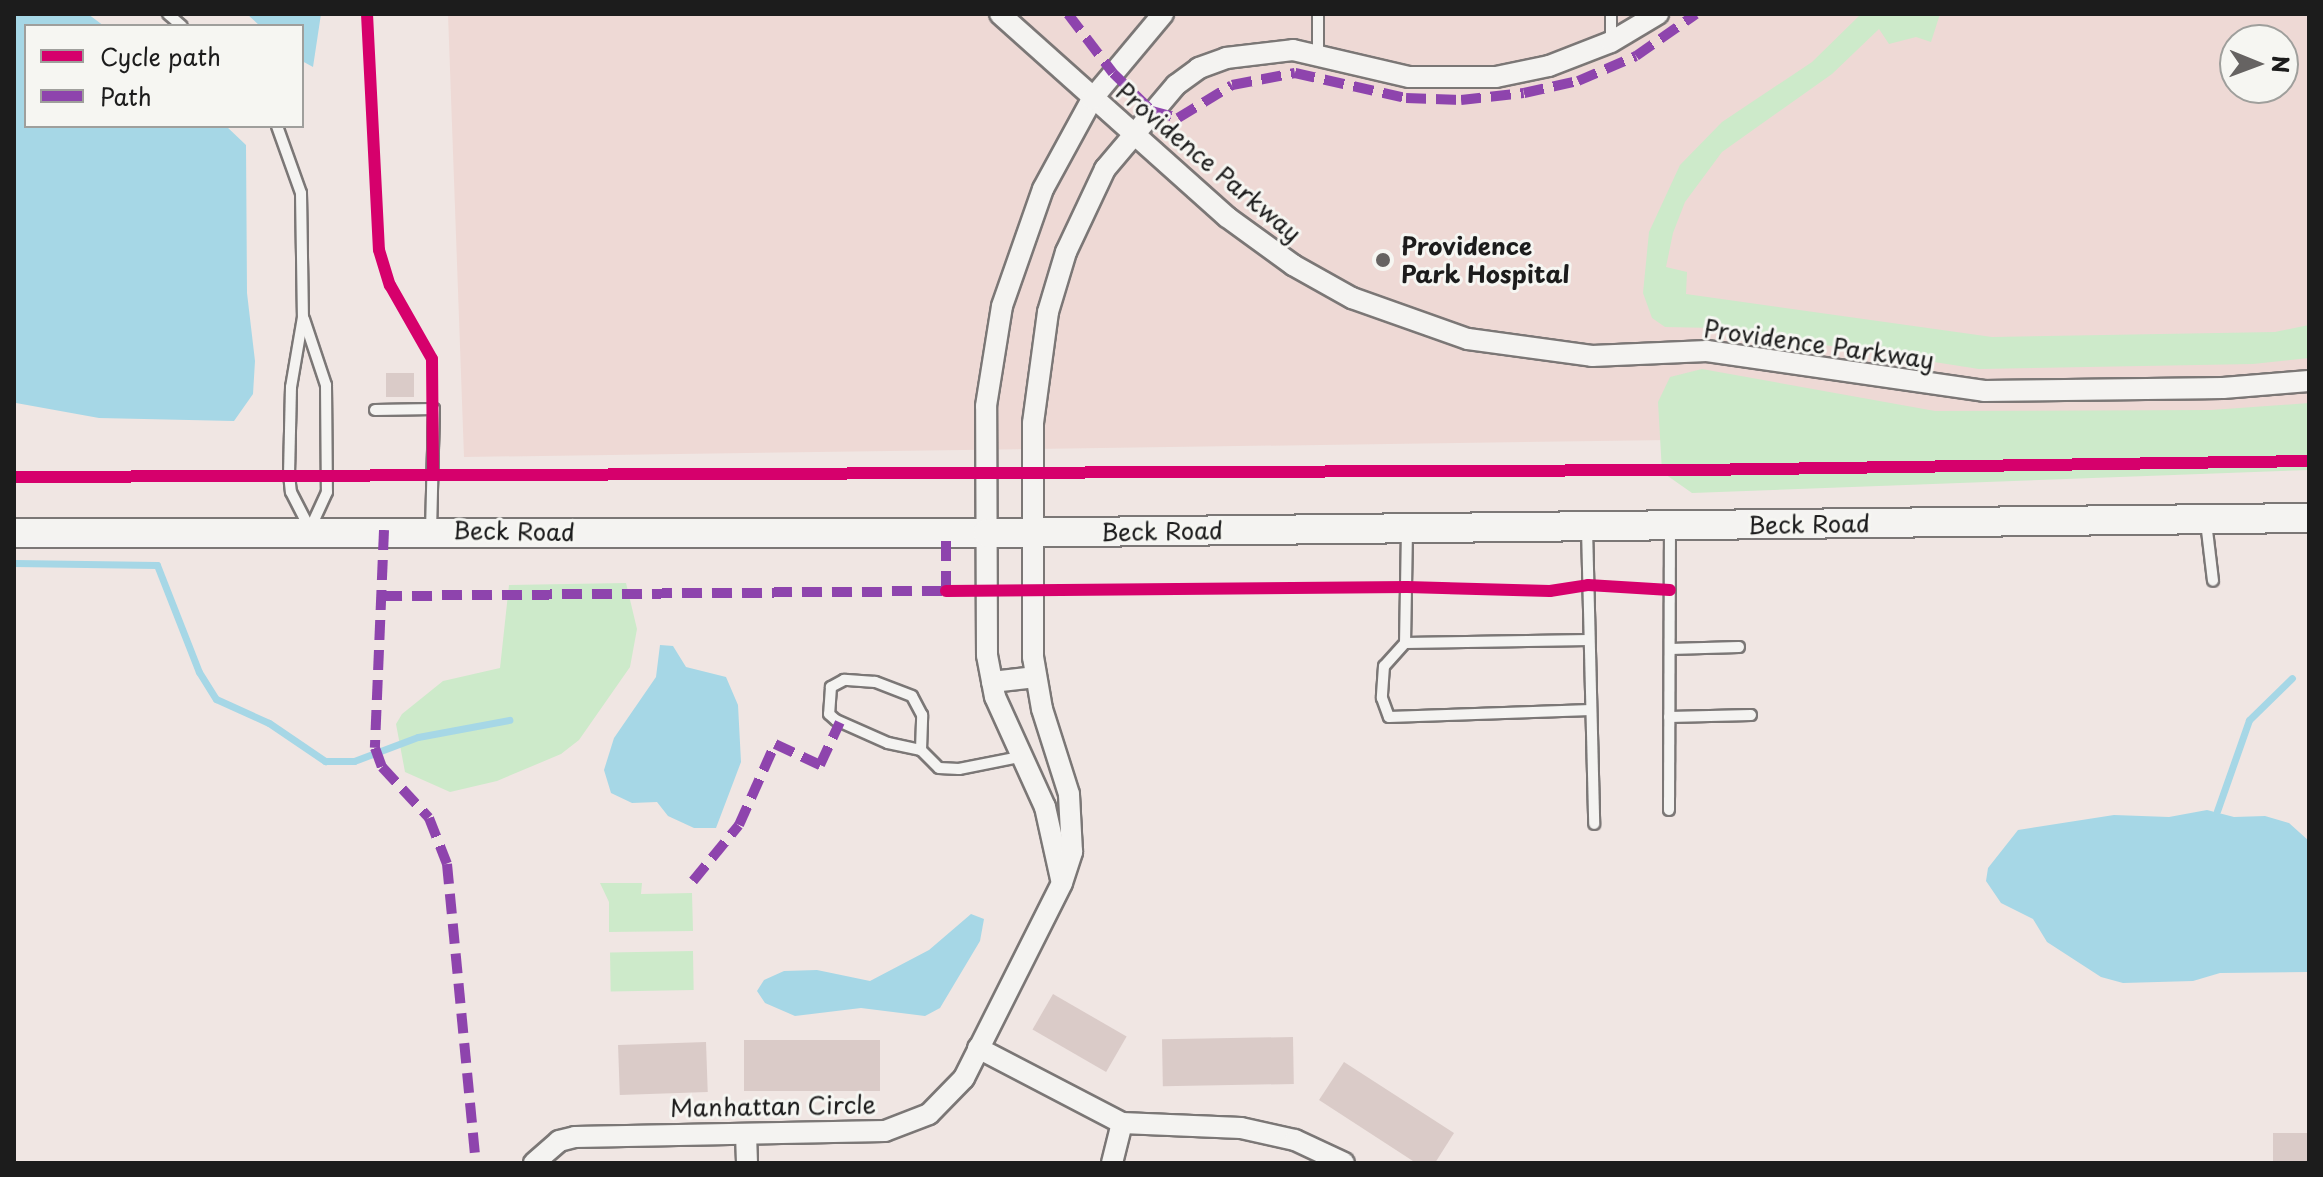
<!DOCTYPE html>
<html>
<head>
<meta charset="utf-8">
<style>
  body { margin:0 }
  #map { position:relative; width:2323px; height:1177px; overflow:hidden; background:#f0e6e3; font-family:"Playpen Sans",sans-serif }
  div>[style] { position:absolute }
  .built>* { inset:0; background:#eed9d5 }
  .green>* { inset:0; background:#cdeaca; transform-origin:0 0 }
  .water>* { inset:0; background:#a6d7e6 }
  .stream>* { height:7px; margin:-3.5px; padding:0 3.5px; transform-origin:3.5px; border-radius:3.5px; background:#a6d7e6 }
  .building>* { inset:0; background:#dacbc8; transform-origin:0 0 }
  .roads { filter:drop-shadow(2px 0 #7b7776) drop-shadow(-2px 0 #7b7776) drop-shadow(0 2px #7b7776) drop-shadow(0 -2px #7b7776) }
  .lane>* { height:10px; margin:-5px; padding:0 5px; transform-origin:5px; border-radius:5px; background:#f4f3f1 }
  .street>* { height:20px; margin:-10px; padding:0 10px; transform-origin:10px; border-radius:10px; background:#f4f3f1 }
  .secondary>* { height:28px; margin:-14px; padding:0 14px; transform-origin:14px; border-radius:14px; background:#f4f3f1 }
  .quiet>* { height:10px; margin-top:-5px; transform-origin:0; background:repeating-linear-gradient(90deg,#8e44ad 0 20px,transparent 0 30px) }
  .cycleway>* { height:12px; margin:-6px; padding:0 6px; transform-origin:6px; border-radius:6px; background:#d6006c }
  .dots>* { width:22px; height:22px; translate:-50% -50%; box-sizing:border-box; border:4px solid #f6f6f2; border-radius:50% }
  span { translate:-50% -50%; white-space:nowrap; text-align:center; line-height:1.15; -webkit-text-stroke:6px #f6f6f2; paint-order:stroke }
  .street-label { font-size:24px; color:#1c1c1c }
  .poi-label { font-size:24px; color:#1c1c1c; font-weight:700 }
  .left { translate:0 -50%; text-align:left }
  .frame { position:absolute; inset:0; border:16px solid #1c1c1c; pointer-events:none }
  .legend { position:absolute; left:24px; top:24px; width:280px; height:104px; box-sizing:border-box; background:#f6f6f2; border:2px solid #9f9f9c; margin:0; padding:10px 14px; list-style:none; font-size:24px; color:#1c1c1c }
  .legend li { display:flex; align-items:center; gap:16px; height:40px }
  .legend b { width:40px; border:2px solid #9f9f9c }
  .north { position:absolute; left:2219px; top:24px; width:80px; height:80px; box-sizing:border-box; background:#f6f6f2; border:2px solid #9f9f9c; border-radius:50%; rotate:91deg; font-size:22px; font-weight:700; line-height:32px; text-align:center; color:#1c1c1c }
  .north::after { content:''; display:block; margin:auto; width:28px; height:36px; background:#666362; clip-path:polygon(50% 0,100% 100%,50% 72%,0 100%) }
</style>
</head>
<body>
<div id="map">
  <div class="built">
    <i style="clip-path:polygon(evenodd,448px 14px,2309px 14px,2309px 431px,464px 457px,448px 14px,2235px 40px,2283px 40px,2283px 88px,2235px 88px,2235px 40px)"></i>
  </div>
  <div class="green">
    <i style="clip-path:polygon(1861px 14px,1940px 14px,1931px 42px,1916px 37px,1889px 44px,1879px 29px,1832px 74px,1722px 152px,1685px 202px,1673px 233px,1666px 267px,1687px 272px,1686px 294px,1992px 337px,2275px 332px,2309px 325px,2309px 358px,2253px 364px,1979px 369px,1715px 328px,1665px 327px,1652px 318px,1643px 293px,1649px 232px,1680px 165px,1722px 122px,1812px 62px)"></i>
    <i style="clip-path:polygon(1702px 369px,1935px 411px,2211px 410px,2309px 403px,2309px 470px,1692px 493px,1662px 472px,1658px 402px,1670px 377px)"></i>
    <i style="clip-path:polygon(626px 583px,637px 629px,630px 667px,579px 740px,561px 754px,497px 781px,450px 792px,405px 772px,396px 724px,402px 714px,443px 681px,500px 668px,509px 585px)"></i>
    <i style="clip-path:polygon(600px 883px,642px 883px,641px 894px,692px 893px,693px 931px,609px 932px,609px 902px)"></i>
    <i style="left:693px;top:951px;width:39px;height:83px;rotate:89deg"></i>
  </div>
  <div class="water">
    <i style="clip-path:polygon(14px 14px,88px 14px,104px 26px,26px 26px,26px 126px,226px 126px,246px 145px,247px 293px,255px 361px,253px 394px,234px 421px,99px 418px,16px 403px)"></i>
    <i style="clip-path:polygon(247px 14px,321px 14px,313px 67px,302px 61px,302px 26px,260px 26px)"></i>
    <i style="clip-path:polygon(660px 645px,673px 646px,686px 667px,726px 677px,738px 705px,741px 762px,716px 828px,694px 828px,668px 816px,657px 802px,632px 803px,611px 793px,604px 770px,614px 738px,656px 677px)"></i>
    <i style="clip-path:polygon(2207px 810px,2234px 817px,2265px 816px,2289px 823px,2309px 841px,2309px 972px,2220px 973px,2193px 981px,2123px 983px,2101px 977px,2047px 942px,2033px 919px,2001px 903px,1986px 881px,1988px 868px,2018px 830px,2114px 815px,2169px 817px)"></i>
    <i style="clip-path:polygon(971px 914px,984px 919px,980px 941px,940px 1008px,925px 1016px,861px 1008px,795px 1016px,765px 1003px,757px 991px,764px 980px,784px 971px,817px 970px,870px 981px,929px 950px)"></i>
  </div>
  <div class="stream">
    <i style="left:14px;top:563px;width:143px;rotate:0.8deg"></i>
    <i style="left:157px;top:565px;width:115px;rotate:68.6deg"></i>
    <i style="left:199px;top:672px;width:32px;rotate:58deg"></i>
    <i style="left:216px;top:699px;width:58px;rotate:24.4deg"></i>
    <i style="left:269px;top:723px;width:68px;rotate:34.2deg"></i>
    <i style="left:325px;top:761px;width:29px"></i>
    <i style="left:354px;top:761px;width:68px;rotate:-20.6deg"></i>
    <i style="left:418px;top:737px;width:93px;rotate:-10.6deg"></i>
    <i style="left:2217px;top:811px;width:96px;rotate:-70.6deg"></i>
    <i style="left:2249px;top:720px;width:60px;rotate:-44.3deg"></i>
  </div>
  <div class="building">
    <i style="left:386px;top:373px;width:28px;height:24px"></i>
    <i style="left:1053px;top:994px;width:85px;height:41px;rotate:30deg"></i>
    <i style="left:1293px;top:1037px;width:47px;height:131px;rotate:89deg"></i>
    <i style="left:880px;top:1040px;width:51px;height:136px;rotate:90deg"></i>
    <i style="left:706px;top:1042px;width:50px;height:88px;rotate:88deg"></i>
    <i style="clip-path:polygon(1344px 1062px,1454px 1133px,1435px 1163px,1416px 1163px,1319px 1100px)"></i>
    <i style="left:2309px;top:1133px;width:30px;height:36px;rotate:90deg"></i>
  </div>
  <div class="roads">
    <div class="lane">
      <i style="left:168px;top:14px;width:18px;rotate:41deg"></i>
      <i style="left:1318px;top:14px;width:41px;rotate:90deg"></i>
      <i style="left:1611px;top:14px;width:28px;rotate:90deg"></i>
      <i style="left:277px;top:126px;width:71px;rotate:70.3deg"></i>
      <i style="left:301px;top:193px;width:124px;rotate:89.1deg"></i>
      <i style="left:303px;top:317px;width:71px;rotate:99.7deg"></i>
      <i style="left:291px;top:387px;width:87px;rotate:91.3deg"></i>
      <i style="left:289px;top:474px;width:18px;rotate:84deg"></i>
      <i style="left:291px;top:492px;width:42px;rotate:62.8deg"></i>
      <i style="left:304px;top:319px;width:70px;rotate:71.6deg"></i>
      <i style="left:326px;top:385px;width:107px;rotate:89.5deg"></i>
      <i style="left:327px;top:492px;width:41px;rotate:114.7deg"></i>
      <i style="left:375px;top:410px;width:59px;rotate:-1deg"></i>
      <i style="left:434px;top:409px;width:122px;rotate:91.4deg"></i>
      <i style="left:2206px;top:522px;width:59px;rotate:83.2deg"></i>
      <i style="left:1587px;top:528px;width:296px;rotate:88.6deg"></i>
      <i style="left:1407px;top:530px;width:113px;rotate:91deg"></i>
      <i style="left:1405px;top:643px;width:31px;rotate:132deg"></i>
      <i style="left:1384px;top:666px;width:32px;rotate:94deg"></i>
      <i style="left:1382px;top:698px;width:20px;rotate:70deg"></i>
      <i style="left:1389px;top:717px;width:202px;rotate:-2deg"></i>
      <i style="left:1405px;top:643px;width:184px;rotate:-0.9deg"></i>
      <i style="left:1670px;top:649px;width:69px;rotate:-1.7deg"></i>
      <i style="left:1669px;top:717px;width:82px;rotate:-1.4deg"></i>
      <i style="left:921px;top:750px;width:35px;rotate:-88deg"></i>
      <i style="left:922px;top:715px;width:21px;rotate:-118deg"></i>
      <i style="left:912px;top:696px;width:40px;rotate:-159deg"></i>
      <i style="left:875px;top:682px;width:31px;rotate:-176deg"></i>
      <i style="left:844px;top:680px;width:15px;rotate:152deg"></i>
      <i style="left:831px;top:687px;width:27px;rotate:94deg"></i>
      <i style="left:829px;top:714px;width:9px;rotate:41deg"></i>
      <i style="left:836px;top:720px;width:57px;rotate:23.9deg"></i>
      <i style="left:888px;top:743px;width:34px;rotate:12deg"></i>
      <i style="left:921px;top:750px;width:25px;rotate:45deg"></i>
      <i style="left:939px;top:768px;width:20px;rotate:3deg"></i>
      <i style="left:959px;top:769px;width:61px;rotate:-11.3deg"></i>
      <i style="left:1669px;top:810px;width:282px;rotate:-89.8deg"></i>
    </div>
    <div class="street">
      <i style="left:1000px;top:14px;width:305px;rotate:41.8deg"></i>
      <i style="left:1227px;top:217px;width:82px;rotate:36deg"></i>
      <i style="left:1293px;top:265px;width:68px;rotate:29.2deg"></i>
      <i style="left:1352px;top:298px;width:123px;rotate:19.5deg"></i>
      <i style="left:1468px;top:339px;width:125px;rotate:7.8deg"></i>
      <i style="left:1592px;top:356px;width:115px;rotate:-2.5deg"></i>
      <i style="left:1707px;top:351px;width:280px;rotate:8.2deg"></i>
      <i style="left:1984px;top:391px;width:239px;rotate:-0.7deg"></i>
      <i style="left:2223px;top:388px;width:86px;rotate:-4.7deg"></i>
      <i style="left:992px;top:682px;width:44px;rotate:-6.5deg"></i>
      <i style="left:1061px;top:879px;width:74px;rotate:-102.5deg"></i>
      <i style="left:1045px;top:807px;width:121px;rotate:-114.4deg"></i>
      <i style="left:995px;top:697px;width:43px;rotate:-100.8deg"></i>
      <i style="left:987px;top:655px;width:249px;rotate:-90.2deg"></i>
      <i style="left:986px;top:406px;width:101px;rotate:-80.9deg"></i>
      <i style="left:1002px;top:306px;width:124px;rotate:-70.7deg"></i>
      <i style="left:1043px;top:189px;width:102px;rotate:-61.4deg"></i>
      <i style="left:1092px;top:99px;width:111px;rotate:-50.1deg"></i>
      <i style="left:978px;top:1048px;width:162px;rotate:27.5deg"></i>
      <i style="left:1122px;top:1123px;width:119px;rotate:2.4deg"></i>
      <i style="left:1241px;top:1128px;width:55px;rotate:12.5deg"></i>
      <i style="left:1295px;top:1140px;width:54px;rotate:25.1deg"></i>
      <i style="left:746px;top:1134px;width:29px;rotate:88deg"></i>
      <i style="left:534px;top:1163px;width:33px;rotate:-41deg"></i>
      <i style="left:559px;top:1141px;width:16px;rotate:-14deg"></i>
      <i style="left:575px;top:1137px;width:310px;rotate:-1.1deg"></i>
      <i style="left:885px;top:1131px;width:47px;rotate:-21.1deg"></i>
      <i style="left:929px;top:1114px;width:50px;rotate:-45.8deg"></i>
      <i style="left:964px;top:1078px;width:218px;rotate:-63.3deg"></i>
      <i style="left:1062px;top:883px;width:33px;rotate:-72deg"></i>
      <i style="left:1072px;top:852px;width:58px;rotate:-93deg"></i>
      <i style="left:1069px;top:794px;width:89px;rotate:-107.6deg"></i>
      <i style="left:1042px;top:709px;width:53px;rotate:-99.8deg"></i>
      <i style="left:1033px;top:657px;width:234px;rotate:-90deg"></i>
      <i style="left:1033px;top:423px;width:112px;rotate:-82.3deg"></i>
      <i style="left:1048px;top:312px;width:63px;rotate:-73.3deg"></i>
      <i style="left:1066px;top:252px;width:92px;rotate:-64.8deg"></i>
      <i style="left:1105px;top:169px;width:110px;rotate:-49.8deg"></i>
      <i style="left:1176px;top:85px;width:29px;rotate:-36deg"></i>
      <i style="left:1199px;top:68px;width:29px;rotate:-20deg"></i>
      <i style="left:1226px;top:58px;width:67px;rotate:-6.8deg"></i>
      <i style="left:1293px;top:50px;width:119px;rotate:13.1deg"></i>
      <i style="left:1409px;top:77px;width:87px"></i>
      <i style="left:1496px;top:77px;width:54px;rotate:-11.7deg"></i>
      <i style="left:1549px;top:66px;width:66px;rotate:-21.2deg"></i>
      <i style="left:1611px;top:42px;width:55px;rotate:-30.8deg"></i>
      <i style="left:1112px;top:1163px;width:41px;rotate:-76deg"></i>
    </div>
    <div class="secondary">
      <i style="left:14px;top:533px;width:974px"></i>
      <i style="left:988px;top:533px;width:1321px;rotate:-0.65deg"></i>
    </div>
  </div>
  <div class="quiet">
    <i style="left:1068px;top:14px;width:74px;rotate:52.7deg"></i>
    <i style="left:1113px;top:73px;width:54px;rotate:44.3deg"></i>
    <i style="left:1152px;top:111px;width:27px;rotate:15deg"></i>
    <i style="left:1178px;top:118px;width:63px;rotate:-31.4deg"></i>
    <i style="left:1232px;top:85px;width:64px;rotate:-10.8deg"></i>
    <i style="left:1295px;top:73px;width:114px;rotate:12.7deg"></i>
    <i style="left:1406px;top:98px;width:55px;rotate:2.1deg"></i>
    <i style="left:1461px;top:100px;width:63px;rotate:-6.3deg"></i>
    <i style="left:1524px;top:93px;width:55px;rotate:-12.5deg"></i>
    <i style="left:1578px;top:81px;width:63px;rotate:-23.3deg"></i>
    <i style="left:1636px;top:56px;width:73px;rotate:-35deg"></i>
    <i style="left:384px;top:530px;width:218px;rotate:92.4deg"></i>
    <i style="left:375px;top:748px;width:20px;rotate:70deg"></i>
    <i style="left:382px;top:767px;width:69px;rotate:47.3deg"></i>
    <i style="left:429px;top:818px;width:49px;rotate:68.6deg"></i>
    <i style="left:447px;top:864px;width:300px;rotate:84.5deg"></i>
    <i style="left:382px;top:596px;width:564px;rotate:-0.51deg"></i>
    <i style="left:946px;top:591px;width:58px;rotate:-90deg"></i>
    <i style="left:693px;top:881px;width:72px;rotate:-50.6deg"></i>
    <i style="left:739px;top:825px;width:89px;rotate:-66deg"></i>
    <i style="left:775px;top:744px;width:50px;rotate:25deg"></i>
    <i style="left:820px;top:765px;width:47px;rotate:-65.1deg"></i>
  </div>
  <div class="cycleway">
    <i style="left:367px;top:14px;width:236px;rotate:87.1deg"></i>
    <i style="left:379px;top:250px;width:37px;rotate:73deg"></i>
    <i style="left:390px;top:285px;width:85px;rotate:60.4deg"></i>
    <i style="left:432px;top:359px;width:115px;rotate:89.5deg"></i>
    <i style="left:14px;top:477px;width:1683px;rotate:-0.24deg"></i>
    <i style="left:1697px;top:470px;width:612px;rotate:-0.84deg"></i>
    <i style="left:946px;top:591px;width:461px;rotate:-0.5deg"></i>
    <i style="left:1407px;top:587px;width:143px;rotate:1.6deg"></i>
    <i style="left:1550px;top:591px;width:38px;rotate:-9deg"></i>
    <i style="left:1588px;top:585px;width:82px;rotate:3.5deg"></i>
  </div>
  <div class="dots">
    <i style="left:1383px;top:260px;background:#666362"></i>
  </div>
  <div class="street-label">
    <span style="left:1209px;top:162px;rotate:40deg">Providence Parkway</span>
    <span style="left:1819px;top:344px;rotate:8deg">Providence Parkway</span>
    <span style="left:1809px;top:524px;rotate:-1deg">Beck Road</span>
    <span style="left:514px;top:531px;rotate:1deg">Beck Road</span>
    <span style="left:1162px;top:531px;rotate:-1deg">Beck Road</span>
    <span style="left:773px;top:1106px;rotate:-1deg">Manhattan Circle</span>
  </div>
  <div class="poi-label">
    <span class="left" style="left:1401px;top:260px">Providence<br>Park Hospital</span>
  </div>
  <div class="frame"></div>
  <ul class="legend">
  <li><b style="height:10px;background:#d6006c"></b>Cycle path</li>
  <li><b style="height:10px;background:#8e44ad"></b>Path</li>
  </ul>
  <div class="north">N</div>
</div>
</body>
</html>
